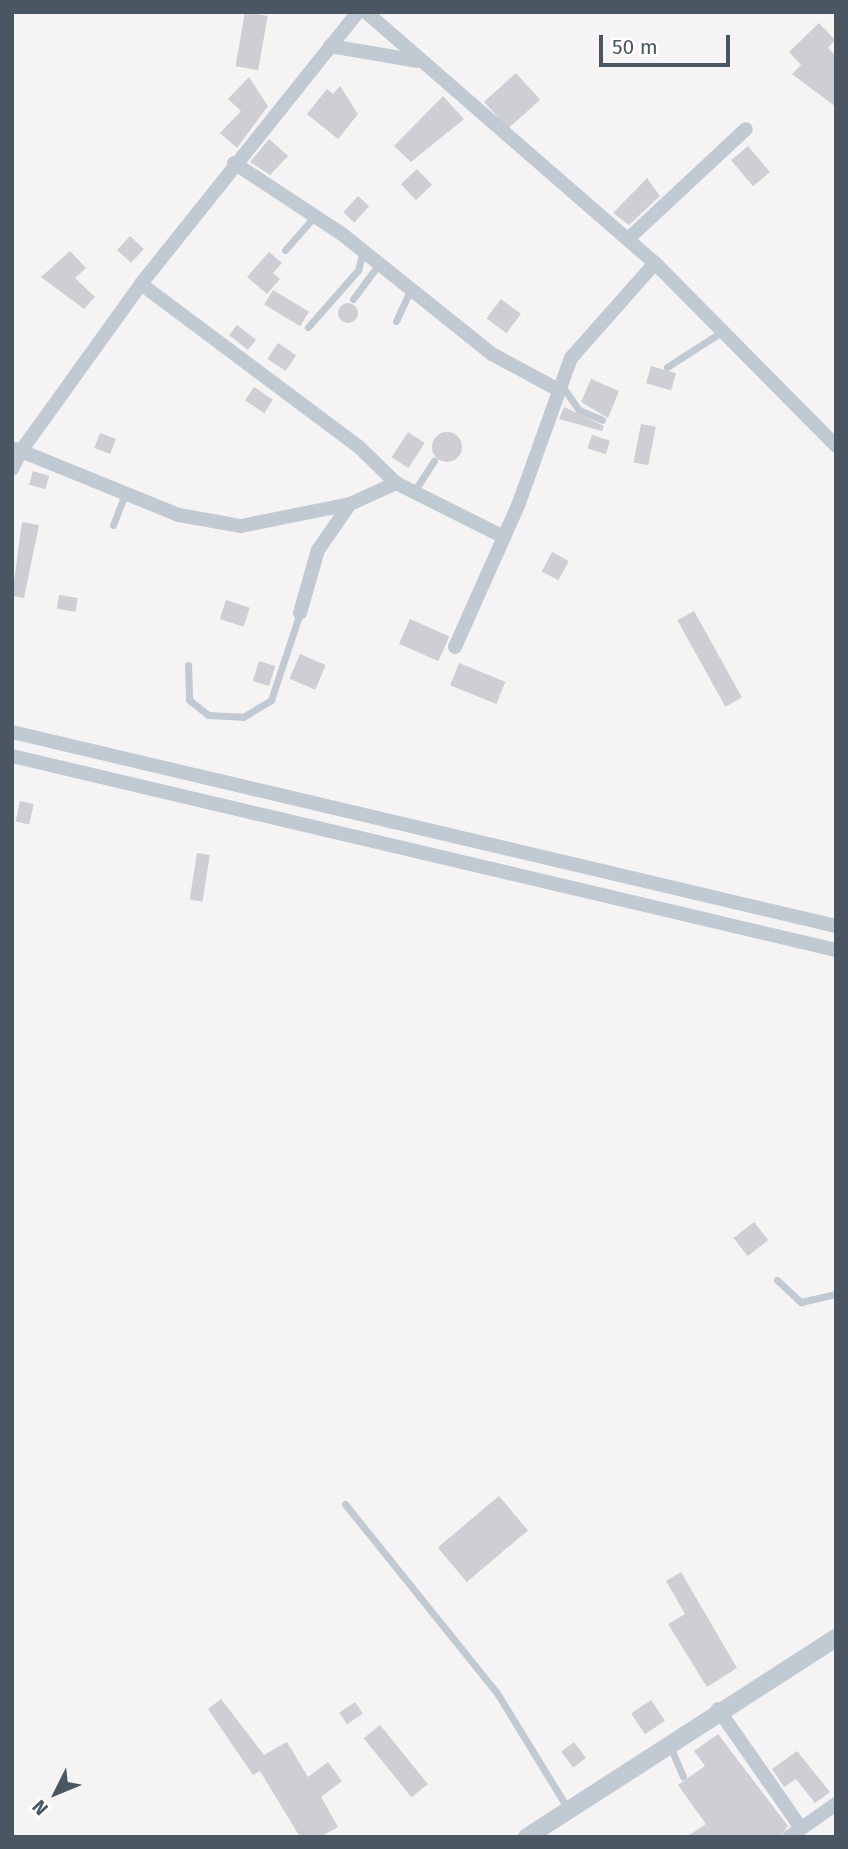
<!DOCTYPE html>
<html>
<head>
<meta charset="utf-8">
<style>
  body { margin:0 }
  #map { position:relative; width:848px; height:1849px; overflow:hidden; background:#f5f3f3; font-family:"Fira Sans",sans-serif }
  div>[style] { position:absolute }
  .building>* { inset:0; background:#cdcfd5; transform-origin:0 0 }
  .round { border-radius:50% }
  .service>* { height:7px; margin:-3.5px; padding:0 3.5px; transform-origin:3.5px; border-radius:3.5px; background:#c1cad2 }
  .minor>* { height:14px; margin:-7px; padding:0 7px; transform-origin:7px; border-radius:7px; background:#c1cad2 }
  .tertiary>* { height:18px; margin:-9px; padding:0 9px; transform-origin:9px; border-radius:9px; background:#c1cad2 }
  span { translate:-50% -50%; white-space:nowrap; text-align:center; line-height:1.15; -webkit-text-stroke:7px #fff; paint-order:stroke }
  .frame { position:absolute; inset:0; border:14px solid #4a5661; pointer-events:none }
  .north { position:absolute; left:21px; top:1758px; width:70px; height:70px; -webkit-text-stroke:5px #fff; paint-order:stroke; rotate:227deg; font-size:19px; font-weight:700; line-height:28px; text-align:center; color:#4a5661 }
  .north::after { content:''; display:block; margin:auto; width:24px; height:32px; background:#4a5661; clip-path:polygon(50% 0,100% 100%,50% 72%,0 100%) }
  .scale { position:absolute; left:599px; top:35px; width:131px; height:32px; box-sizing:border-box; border:4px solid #4a5661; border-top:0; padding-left:9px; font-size:21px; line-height:24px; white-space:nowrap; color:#4a5661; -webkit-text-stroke:5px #fff; paint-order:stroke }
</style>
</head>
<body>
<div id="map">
  <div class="building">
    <i style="left:245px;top:12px;width:23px;height:55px;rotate:10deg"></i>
    <i style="clip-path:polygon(819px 23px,835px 40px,828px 48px,836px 56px,836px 107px,792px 74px,801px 65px,789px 52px)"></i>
    <i style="left:516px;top:73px;width:36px;height:43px;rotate:48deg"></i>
    <i style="clip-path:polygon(249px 77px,268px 106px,237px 148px,220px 133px,241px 111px,228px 99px)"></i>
    <i style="clip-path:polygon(340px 86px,358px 114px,338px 139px,307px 114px,327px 89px,333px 94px)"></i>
    <i style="clip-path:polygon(443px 96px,464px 119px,411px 162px,394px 146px)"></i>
    <i style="clip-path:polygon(269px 139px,288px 156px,270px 175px,250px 162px)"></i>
    <i style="left:748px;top:146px;width:34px;height:22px;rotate:50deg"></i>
    <i style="left:417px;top:169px;width:22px;height:22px;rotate:47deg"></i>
    <i style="clip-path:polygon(647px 178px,660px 196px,629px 225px,613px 213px)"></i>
    <i style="left:358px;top:196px;width:15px;height:22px;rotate:42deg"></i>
    <i style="left:130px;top:236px;width:19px;height:19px;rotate:43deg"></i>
    <i style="clip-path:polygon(70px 251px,86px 268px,75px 278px,95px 297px,84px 309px,41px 277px)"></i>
    <i style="clip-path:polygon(269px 252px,282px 263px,273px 273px,280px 279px,267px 294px,247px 277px)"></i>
    <i style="left:273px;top:290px;width:42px;height:17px;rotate:31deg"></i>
    <i style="left:501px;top:299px;width:25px;height:24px;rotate:37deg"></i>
    <i class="round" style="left:338px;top:303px;width:20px;height:20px"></i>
    <i style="left:237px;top:325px;width:24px;height:13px;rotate:38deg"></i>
    <i style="left:278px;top:343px;width:22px;height:19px;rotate:34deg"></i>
    <i style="left:651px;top:366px;width:26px;height:18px;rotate:16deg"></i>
    <i style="clip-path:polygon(591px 379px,619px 391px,608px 418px,581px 402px)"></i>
    <i style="left:254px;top:387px;width:23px;height:16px;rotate:34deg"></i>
    <i style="clip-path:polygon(564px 407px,604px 426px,602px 431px,559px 419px)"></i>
    <i style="left:641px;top:424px;width:15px;height:39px;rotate:11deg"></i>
    <i style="left:408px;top:432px;width:20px;height:30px;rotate:33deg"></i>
    <i class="round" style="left:432px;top:432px;width:30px;height:30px"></i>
    <i style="left:100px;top:433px;width:17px;height:16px;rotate:21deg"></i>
    <i style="left:592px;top:435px;width:19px;height:14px;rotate:18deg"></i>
    <i style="left:33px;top:471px;width:17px;height:14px;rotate:17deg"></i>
    <i style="clip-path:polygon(22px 522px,39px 525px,24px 598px,12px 596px)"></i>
    <i style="left:552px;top:552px;width:19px;height:22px;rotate:28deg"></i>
    <i style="left:59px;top:595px;width:19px;height:14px;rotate:9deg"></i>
    <i style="left:226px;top:600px;width:25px;height:20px;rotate:18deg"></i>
    <i style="left:694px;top:611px;width:99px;height:19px;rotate:61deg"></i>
    <i style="left:410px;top:619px;width:43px;height:27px;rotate:24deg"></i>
    <i style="left:300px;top:654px;width:28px;height:27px;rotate:23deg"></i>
    <i style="left:259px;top:661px;width:17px;height:21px;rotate:17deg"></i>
    <i style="left:459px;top:663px;width:50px;height:24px;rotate:22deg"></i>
    <i style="left:20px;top:801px;width:14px;height:21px;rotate:12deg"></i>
    <i style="left:197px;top:853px;width:13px;height:47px;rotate:9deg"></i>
    <i style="left:754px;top:1222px;width:23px;height:26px;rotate:52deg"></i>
    <i style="left:499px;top:1496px;width:45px;height:80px;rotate:50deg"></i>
    <i style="clip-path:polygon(681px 1572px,737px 1668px,707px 1687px,668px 1624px,685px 1614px,666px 1581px)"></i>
    <i style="clip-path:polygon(221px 1699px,264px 1755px,287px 1742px,308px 1777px,328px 1762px,342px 1781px,321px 1797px,338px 1827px,320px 1837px,300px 1837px,260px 1771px,253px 1775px,208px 1709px)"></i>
    <i style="left:651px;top:1700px;width:25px;height:24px;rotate:56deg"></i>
    <i style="left:355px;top:1702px;width:14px;height:19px;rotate:56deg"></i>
    <i style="left:380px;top:1725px;width:76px;height:21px;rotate:51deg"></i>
    <i style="clip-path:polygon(718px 1734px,788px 1826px,780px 1837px,686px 1837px,706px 1824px,678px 1785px,705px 1766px,694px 1751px)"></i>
    <i style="left:574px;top:1742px;width:20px;height:16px;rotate:53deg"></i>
    <i style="clip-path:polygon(797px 1751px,830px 1792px,815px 1803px,796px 1779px,784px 1787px,772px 1769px)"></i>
  </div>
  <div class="service">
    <i style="left:285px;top:250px;width:45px;rotate:-48.6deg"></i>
    <i style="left:353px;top:299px;width:44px;rotate:-53.4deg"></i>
    <i style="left:396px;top:321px;width:35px;rotate:-65deg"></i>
    <i style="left:308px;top:327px;width:76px;rotate:-48.7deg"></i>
    <i style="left:358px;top:270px;width:20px;rotate:-75deg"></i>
    <i style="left:667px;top:367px;width:67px;rotate:-32.7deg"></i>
    <i style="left:560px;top:383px;width:33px;rotate:55deg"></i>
    <i style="left:579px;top:410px;width:25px;rotate:23deg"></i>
    <i style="left:415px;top:490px;width:35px;rotate:-57deg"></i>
    <i style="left:113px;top:525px;width:34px;rotate:-69deg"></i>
    <i style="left:188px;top:665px;width:35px;rotate:88deg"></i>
    <i style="left:189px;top:700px;width:24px;rotate:38deg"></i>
    <i style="left:208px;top:715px;width:35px;rotate:3deg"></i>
    <i style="left:243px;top:717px;width:33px;rotate:-31deg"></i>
    <i style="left:271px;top:700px;width:92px;rotate:-71.6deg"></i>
    <i style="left:777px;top:1280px;width:33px;rotate:43deg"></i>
    <i style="left:801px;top:1302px;width:36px;rotate:-13deg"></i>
    <i style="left:345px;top:1504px;width:243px;rotate:51.2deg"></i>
    <i style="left:497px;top:1693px;width:136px;rotate:58.5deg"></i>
    <i style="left:670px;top:1746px;width:33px;rotate:67deg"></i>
  </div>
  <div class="minor">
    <i style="left:358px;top:12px;width:348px;rotate:128.6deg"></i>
    <i style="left:141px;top:284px;width:272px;rotate:36.8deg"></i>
    <i style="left:359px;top:447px;width:52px;rotate:44.2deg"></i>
    <i style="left:396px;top:483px;width:121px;rotate:26.6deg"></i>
    <i style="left:366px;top:12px;width:383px;rotate:41deg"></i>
    <i style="left:655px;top:263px;width:257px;rotate:45.3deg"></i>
    <i style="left:330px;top:46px;width:89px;rotate:9.7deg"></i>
    <i style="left:234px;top:163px;width:129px;rotate:33.3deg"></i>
    <i style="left:342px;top:234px;width:192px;rotate:38.7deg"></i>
    <i style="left:492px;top:354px;width:74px;rotate:28.3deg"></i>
    <i style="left:628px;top:239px;width:161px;rotate:-43deg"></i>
    <i style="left:15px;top:449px;width:6px;rotate:18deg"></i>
    <i style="left:21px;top:451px;width:206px;rotate:-54.3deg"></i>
    <i style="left:12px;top:469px;width:20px;rotate:-63deg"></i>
    <i style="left:21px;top:451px;width:170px;rotate:22.1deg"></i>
    <i style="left:179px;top:515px;width:63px;rotate:10.1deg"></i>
    <i style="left:241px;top:526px;width:111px;rotate:-11.4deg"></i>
    <i style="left:350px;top:504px;width:51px;rotate:-24.5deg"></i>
    <i style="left:300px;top:613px;width:66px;rotate:-74.1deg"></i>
    <i style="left:318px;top:550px;width:56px;rotate:-55.2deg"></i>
    <i style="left:455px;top:647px;width:158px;rotate:-66deg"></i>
    <i style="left:519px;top:503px;width:154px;rotate:-70.3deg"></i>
    <i style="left:571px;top:358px;width:127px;rotate:-48.5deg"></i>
    <i style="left:12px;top:732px;width:847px;rotate:13.25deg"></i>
    <i style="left:12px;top:756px;width:847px;rotate:13.25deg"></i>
    <i style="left:718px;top:1709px;width:145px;rotate:55.1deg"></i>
    <i style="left:789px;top:1837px;width:57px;rotate:-35.1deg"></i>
  </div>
  <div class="tertiary">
    <i style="left:527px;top:1837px;width:368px;rotate:-32.8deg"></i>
  </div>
  <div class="frame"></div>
  <div class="north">N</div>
  <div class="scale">50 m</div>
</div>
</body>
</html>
